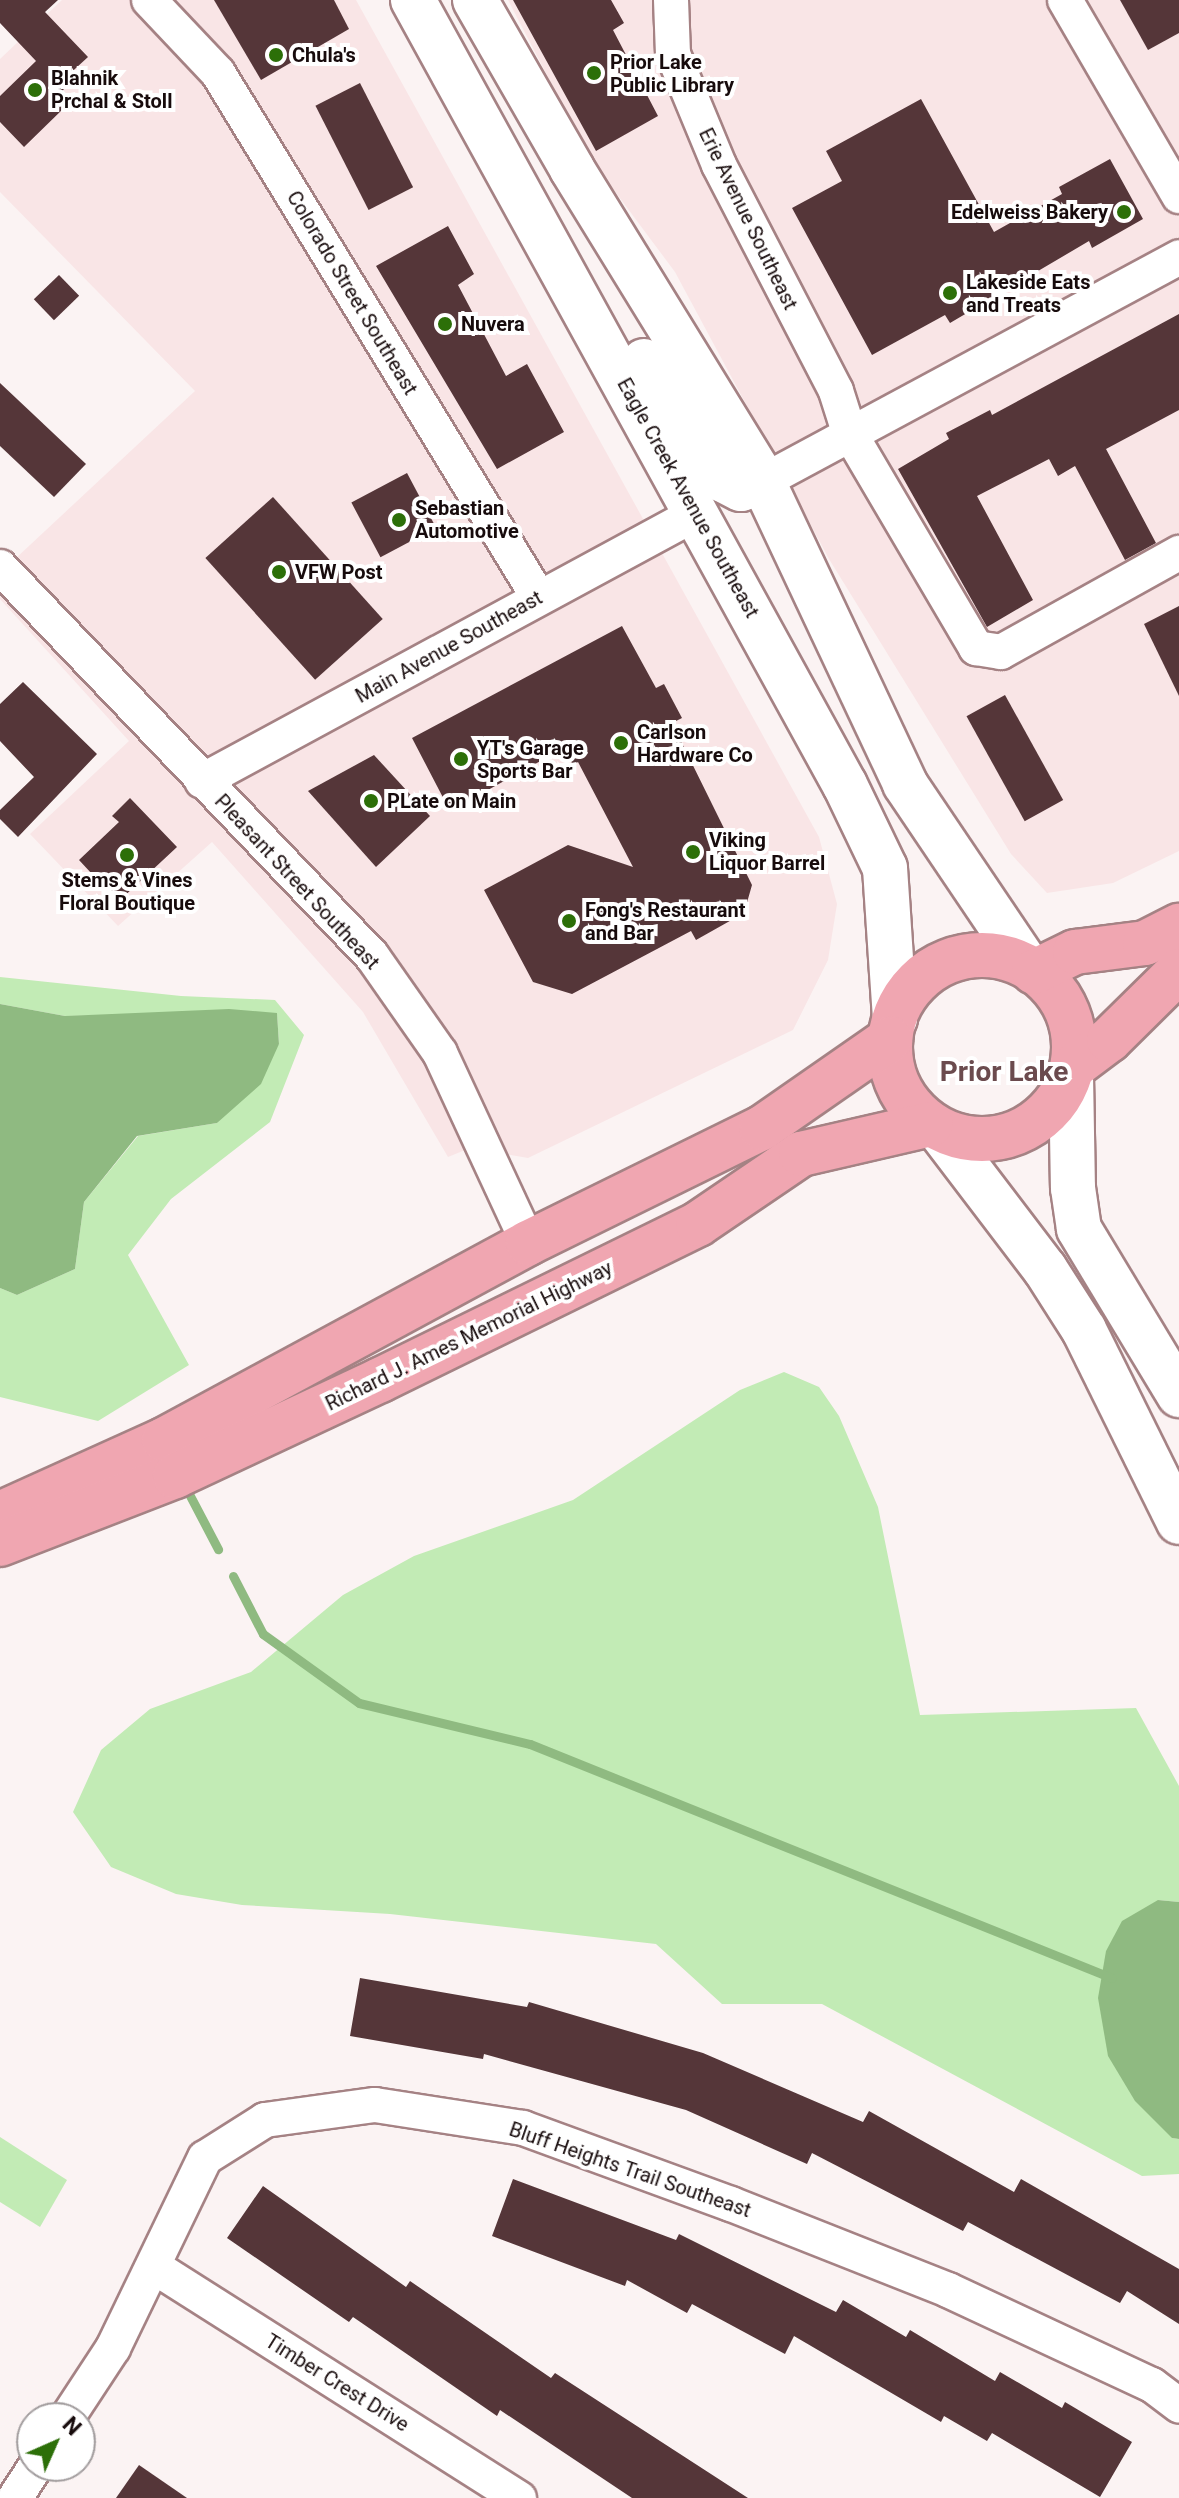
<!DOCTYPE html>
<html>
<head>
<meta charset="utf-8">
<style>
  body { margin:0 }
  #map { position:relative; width:1179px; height:2498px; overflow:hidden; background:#fbf3f3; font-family:Roboto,sans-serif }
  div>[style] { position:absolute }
  .built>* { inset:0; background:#f9e5e6 }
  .green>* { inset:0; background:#c2ebb5 }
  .water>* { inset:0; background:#8fba81 }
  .stream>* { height:9px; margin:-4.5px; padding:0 4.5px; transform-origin:4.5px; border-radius:4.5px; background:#8fba81 }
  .building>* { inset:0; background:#553639; transform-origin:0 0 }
  .roads { filter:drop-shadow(2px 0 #a58284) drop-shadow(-2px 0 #a58284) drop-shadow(0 2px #a58284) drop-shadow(0 -2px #a58284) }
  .street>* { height:34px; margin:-17px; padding:0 17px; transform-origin:17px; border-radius:17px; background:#fff }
  .secondary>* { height:44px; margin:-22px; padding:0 22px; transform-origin:22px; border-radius:22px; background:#fff }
  .primary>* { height:44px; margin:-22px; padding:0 22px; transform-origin:22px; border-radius:22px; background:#f0a6b1 }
  .primary>.ring { margin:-22px; padding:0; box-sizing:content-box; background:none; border:44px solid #f0a6b1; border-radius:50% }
  .dots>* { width:22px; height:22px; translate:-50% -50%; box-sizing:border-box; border:4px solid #fff; border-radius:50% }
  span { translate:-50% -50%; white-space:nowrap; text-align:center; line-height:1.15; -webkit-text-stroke:8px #fff; paint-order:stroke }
  .poi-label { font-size:20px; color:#170b0c; font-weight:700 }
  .left { translate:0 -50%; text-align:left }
  .right { translate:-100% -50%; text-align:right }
  .street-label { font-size:20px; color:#170b0c }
  .district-label { font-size:28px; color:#6b4b4e; font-weight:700 }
  .north { position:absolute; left:16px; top:2402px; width:80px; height:80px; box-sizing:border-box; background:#fff; border:2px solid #a29d9e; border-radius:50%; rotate:45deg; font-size:22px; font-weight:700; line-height:32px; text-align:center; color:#170b0c }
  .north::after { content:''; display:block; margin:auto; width:28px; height:36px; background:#2c6f08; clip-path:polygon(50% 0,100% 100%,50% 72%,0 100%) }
</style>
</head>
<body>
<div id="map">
  <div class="built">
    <i style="clip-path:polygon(62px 0,356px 0,819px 837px,837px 904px,828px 960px,793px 1030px,528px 1158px,470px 1148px,448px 1157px,363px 1012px,212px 842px,118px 926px,30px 834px,129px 741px,0 599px,0 573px,195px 391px,0 192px,0 59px)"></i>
    <i style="clip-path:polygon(508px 0,1179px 0,1179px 851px,1113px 883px,1047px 893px,1011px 854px,829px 559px,675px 272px,590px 158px)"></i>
  </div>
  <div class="green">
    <i style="clip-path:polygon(0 977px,181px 996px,275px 1000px,304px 1035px,270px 1122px,171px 1199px,128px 1255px,189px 1365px,98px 1421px,0 1397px,0 1288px,17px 1295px,75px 1269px,84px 1202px,138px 1136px,217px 1123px,279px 1044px,277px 1014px,65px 1016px,0 1004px)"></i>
    <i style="clip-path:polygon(784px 1372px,819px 1387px,839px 1416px,878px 1507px,920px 1715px,1136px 1708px,1179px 1786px,1179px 1902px,1158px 1900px,1172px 2138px,1179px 2139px,1179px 2174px,1142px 2176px,822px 2004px,722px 2004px,656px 1944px,390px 1914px,242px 1905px,176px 1894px,111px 1867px,73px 1812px,101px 1750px,150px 1709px,251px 1672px,343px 1595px,414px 1556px,573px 1500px,740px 1390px)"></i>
    <i style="clip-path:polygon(0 2137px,67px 2180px,40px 2227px,0 2202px)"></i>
  </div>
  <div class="water">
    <i style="clip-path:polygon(0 1004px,65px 1016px,229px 1009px,277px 1013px,279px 1044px,261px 1084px,217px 1123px,137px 1136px,84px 1202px,75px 1269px,17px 1295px,0 1288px)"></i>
    <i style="clip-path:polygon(1158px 1900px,1179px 1902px,1179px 2139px,1172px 2138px,1135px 2101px,1108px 2056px,1098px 1998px,1106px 1951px,1122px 1921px)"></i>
  </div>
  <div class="stream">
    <i style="left:187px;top:1490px;width:67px;rotate:62.3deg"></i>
    <i style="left:233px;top:1576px;width:65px;rotate:62.7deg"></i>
    <i style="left:263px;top:1634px;width:118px;rotate:35.7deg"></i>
    <i style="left:359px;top:1703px;width:176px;rotate:13.5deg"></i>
    <i style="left:530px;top:1744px;width:627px;rotate:21.9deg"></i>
  </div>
  <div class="building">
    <i style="clip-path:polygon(0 0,58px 0,45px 12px,88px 57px,64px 79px,69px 84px,56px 97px,65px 107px,24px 147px,0 122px,0 96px,36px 61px,0 23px)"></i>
    <i style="clip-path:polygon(214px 0,334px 0,349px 29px,261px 80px)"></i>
    <i style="clip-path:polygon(513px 0,611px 0,624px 23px,613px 30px,658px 116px,596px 151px)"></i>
    <i style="clip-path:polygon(1120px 0,1179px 0,1179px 33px,1148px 50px)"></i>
    <i style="left:360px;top:83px;width:117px;height:50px;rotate:63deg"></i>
    <i style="clip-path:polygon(921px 99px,994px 232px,1062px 194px,1059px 187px,1110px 159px,1143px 219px,1092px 248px,1089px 241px,950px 323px,945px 315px,872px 355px,792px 208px,842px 181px,826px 151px)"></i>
    <i style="clip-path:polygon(448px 226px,474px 274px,458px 285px,506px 376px,527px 364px,564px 432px,497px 469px,376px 266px)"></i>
    <i style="left:59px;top:275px;width:29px;height:35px;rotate:46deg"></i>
    <i style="clip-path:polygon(1179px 314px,1179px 410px,1106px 449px,1156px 543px,1125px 560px,1075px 466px,1058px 476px,1049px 459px,1022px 473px,977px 496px,1033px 600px,987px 627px,898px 469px,949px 439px,946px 433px,990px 410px,992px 415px)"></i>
    <i style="clip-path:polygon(0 383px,86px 464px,54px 497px,0 446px)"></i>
    <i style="left:407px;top:473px;width:62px;height:63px;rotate:62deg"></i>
    <i style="left:273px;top:497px;width:164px;height:91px;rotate:48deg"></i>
    <i style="clip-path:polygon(1179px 606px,1179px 696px,1144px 624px)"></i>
    <i style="clip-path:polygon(622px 626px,656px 688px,664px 684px,682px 718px,672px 723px,752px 885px,744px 913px,696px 940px,691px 931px,572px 994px,533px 982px,484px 890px,568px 845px,633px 867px,578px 762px,573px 765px,564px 748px,450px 811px,412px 738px)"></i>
    <i style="clip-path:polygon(23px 682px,97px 754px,18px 837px,0 819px,0 810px,34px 777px,0 741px,0 704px)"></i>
    <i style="left:1005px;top:695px;width:120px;height:44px;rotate:61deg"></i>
    <i style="clip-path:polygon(374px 755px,430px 816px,376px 867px,308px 791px)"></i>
    <i style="clip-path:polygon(130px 798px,177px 847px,118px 902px,79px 860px,119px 822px,112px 816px)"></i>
    <i style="clip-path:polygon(360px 1978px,527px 2007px,529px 2002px,703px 2053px,863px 2122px,869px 2111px,1014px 2192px,1021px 2179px,1179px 2269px,1179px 2324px,1127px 2291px,1120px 2303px,968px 2222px,963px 2231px,812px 2153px,807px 2164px,686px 2110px,484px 2054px,483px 2059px,350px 2036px)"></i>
    <i style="clip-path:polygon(513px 2179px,676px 2240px,679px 2234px,836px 2312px,843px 2300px,906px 2337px,910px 2330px,995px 2381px,1000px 2372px,1062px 2408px,1065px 2402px,1132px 2442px,1100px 2497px,992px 2433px,987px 2441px,944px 2416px,941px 2422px,794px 2336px,785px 2354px,692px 2304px,687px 2313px,627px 2280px,625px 2286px,492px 2236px)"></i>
    <i style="clip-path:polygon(263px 2186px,406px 2287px,410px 2281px,551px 2378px,555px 2373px,748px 2498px,632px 2498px,500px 2410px,497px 2416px,353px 2317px,349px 2322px,227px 2238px)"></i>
    <i style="clip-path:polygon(139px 2465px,187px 2498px,116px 2498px)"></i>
  </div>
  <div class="roads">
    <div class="street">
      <i style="left:149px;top:0;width:100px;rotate:46.6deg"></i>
      <i style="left:218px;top:73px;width:615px;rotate:58.56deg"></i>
      <i style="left:671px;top:0;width:54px;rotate:87.9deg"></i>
      <i style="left:673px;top:54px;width:120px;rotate:67.5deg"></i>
      <i style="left:719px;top:165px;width:254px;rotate:62.6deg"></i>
      <i style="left:836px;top:391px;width:43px;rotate:72.4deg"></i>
      <i style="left:849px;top:432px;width:251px;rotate:59.5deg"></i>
      <i style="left:976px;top:648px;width:25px;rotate:9deg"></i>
      <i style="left:1001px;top:652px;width:204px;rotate:-29.1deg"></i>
      <i style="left:1065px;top:0;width:227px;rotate:59.8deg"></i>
      <i style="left:762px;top:482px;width:474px;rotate:-28.3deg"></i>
      <i style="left:0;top:567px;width:538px;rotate:46.28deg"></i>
      <i style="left:372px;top:956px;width:118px;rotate:55deg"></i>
      <i style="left:440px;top:1053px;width:209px;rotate:65.1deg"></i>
      <i style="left:202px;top:781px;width:563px;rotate:-28.43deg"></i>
      <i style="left:156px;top:2268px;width:430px;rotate:32.4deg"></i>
      <i style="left:67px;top:2418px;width:84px;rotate:-56.7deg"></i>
      <i style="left:113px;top:2348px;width:211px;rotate:-64.2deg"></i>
      <i style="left:205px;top:2158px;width:71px;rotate:-32.3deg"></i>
      <i style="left:265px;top:2120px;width:111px;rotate:-7.8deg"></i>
      <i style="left:375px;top:2105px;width:150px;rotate:8.8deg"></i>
      <i style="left:523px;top:2128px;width:221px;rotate:20.1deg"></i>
      <i style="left:731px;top:2204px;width:233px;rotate:21.6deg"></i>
      <i style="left:948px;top:2290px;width:225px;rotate:25deg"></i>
      <i style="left:1152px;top:2385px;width:34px;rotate:37deg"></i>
      <i style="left:15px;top:2498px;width:38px;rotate:-57deg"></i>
    </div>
    <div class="secondary">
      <i style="left:413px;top:0;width:896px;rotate:61.18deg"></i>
      <i style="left:845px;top:785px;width:92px;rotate:64.3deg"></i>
      <i style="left:885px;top:868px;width:151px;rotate:86.2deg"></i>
      <i style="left:475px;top:0;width:195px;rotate:60.1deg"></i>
      <i style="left:572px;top:169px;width:355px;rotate:58.4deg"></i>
      <i style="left:758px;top:471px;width:346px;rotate:64.8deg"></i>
      <i style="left:905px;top:784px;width:218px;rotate:56deg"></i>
      <i style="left:644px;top:361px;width:143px;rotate:56.4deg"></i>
      <i style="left:723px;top:480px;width:20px;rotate:27deg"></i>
      <i style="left:741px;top:489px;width:22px;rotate:-18deg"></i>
      <i style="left:1071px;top:1076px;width:112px;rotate:89deg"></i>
      <i style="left:1073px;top:1188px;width:41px;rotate:81.7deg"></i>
      <i style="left:1079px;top:1229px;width:194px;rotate:58.9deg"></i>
      <i style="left:939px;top:1130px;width:175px;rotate:52.7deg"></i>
      <i style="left:1045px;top:1269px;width:72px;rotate:57.4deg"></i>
      <i style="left:1084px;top:1330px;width:214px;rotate:63.7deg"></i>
    </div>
    <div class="primary">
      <i class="ring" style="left:890px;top:955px;width:140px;height:140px"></i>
      <i style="left:1034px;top:972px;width:46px;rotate:-26deg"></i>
      <i style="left:1075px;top:952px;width:71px;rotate:-7.3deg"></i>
      <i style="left:1145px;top:943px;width:38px;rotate:-27deg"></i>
      <i style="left:1073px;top:1067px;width:45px;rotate:-36.9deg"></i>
      <i style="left:1109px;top:1040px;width:98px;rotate:-44.6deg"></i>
      <i style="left:0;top:1514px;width:180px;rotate:-24.3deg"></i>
      <i style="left:164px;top:1440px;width:414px;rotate:-28.4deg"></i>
      <i style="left:528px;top:1243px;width:261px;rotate:-26.2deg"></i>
      <i style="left:762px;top:1128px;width:156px;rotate:-34.8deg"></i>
      <i style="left:0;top:1544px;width:188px;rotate:-21.2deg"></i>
      <i style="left:175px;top:1476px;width:226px;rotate:-25.1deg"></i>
      <i style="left:380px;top:1380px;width:354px;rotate:-26.1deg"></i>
      <i style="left:698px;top:1224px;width:125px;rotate:-34.2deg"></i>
      <i style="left:801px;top:1154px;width:133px;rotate:-13deg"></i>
    </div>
  </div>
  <div class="dots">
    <i style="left:276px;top:55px;background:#2c6f08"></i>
    <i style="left:594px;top:73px;background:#2c6f08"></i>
    <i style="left:35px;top:90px;background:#2c6f08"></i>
    <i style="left:1124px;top:212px;background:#2c6f08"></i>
    <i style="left:950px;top:293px;background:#2c6f08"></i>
    <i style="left:445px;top:324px;background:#2c6f08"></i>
    <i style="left:399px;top:520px;background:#2c6f08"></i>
    <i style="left:279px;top:572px;background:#2c6f08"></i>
    <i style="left:621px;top:743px;background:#2c6f08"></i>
    <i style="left:461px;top:759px;background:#2c6f08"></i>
    <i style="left:371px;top:801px;background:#2c6f08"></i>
    <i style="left:693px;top:852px;background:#2c6f08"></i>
    <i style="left:127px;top:855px;background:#2c6f08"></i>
    <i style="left:569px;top:921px;background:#2c6f08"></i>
  </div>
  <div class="poi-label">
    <span class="left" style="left:292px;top:55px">Chula's</span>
    <span class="left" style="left:610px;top:74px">Prior Lake<br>Public Library</span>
    <span class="left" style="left:51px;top:90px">Blahnik<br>Prchal &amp; Stoll</span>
    <span class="right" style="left:1108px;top:212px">Edelweiss Bakery</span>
    <span class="left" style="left:966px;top:294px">Lakeside Eats<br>and Treats</span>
    <span class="left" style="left:461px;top:324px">Nuvera</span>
    <span class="left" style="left:415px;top:520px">Sebastian<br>Automotive</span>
    <span class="left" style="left:295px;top:572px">VFW Post</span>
    <span class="left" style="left:637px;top:744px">Carlson<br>Hardware Co</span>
    <span class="left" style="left:477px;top:760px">YT's Garage<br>Sports Bar</span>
    <span class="left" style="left:387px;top:801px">PLate on Main</span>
    <span class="left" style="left:709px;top:852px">Viking<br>Liquor Barrel</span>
    <span style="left:127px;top:892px">Stems &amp; Vines<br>Floral Boutique</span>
    <span class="left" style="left:585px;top:922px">Fong's Restaurant<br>and Bar</span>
  </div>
  <div class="street-label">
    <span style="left:748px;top:219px;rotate:64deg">Erie Avenue Southeast</span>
    <span style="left:352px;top:293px;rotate:59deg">Colorado Street Southeast</span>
    <span style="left:688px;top:498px;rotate:61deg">Eagle Creek Avenue Southeast</span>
    <span style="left:449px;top:647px;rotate:-29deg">Main Avenue Southeast</span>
    <span style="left:297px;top:882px;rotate:47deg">Pleasant Street Southeast</span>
    <span style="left:469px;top:1336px;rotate:-26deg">Richard J. Ames Memorial Highway</span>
    <span style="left:630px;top:2170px;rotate:19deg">Bluff Heights Trail Southeast</span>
    <span style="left:337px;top:2383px;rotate:32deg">Timber Crest Drive</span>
  </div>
  <div class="district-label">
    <span style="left:1004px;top:1072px">Prior Lake</span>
  </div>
  <div class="north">N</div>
</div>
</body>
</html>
